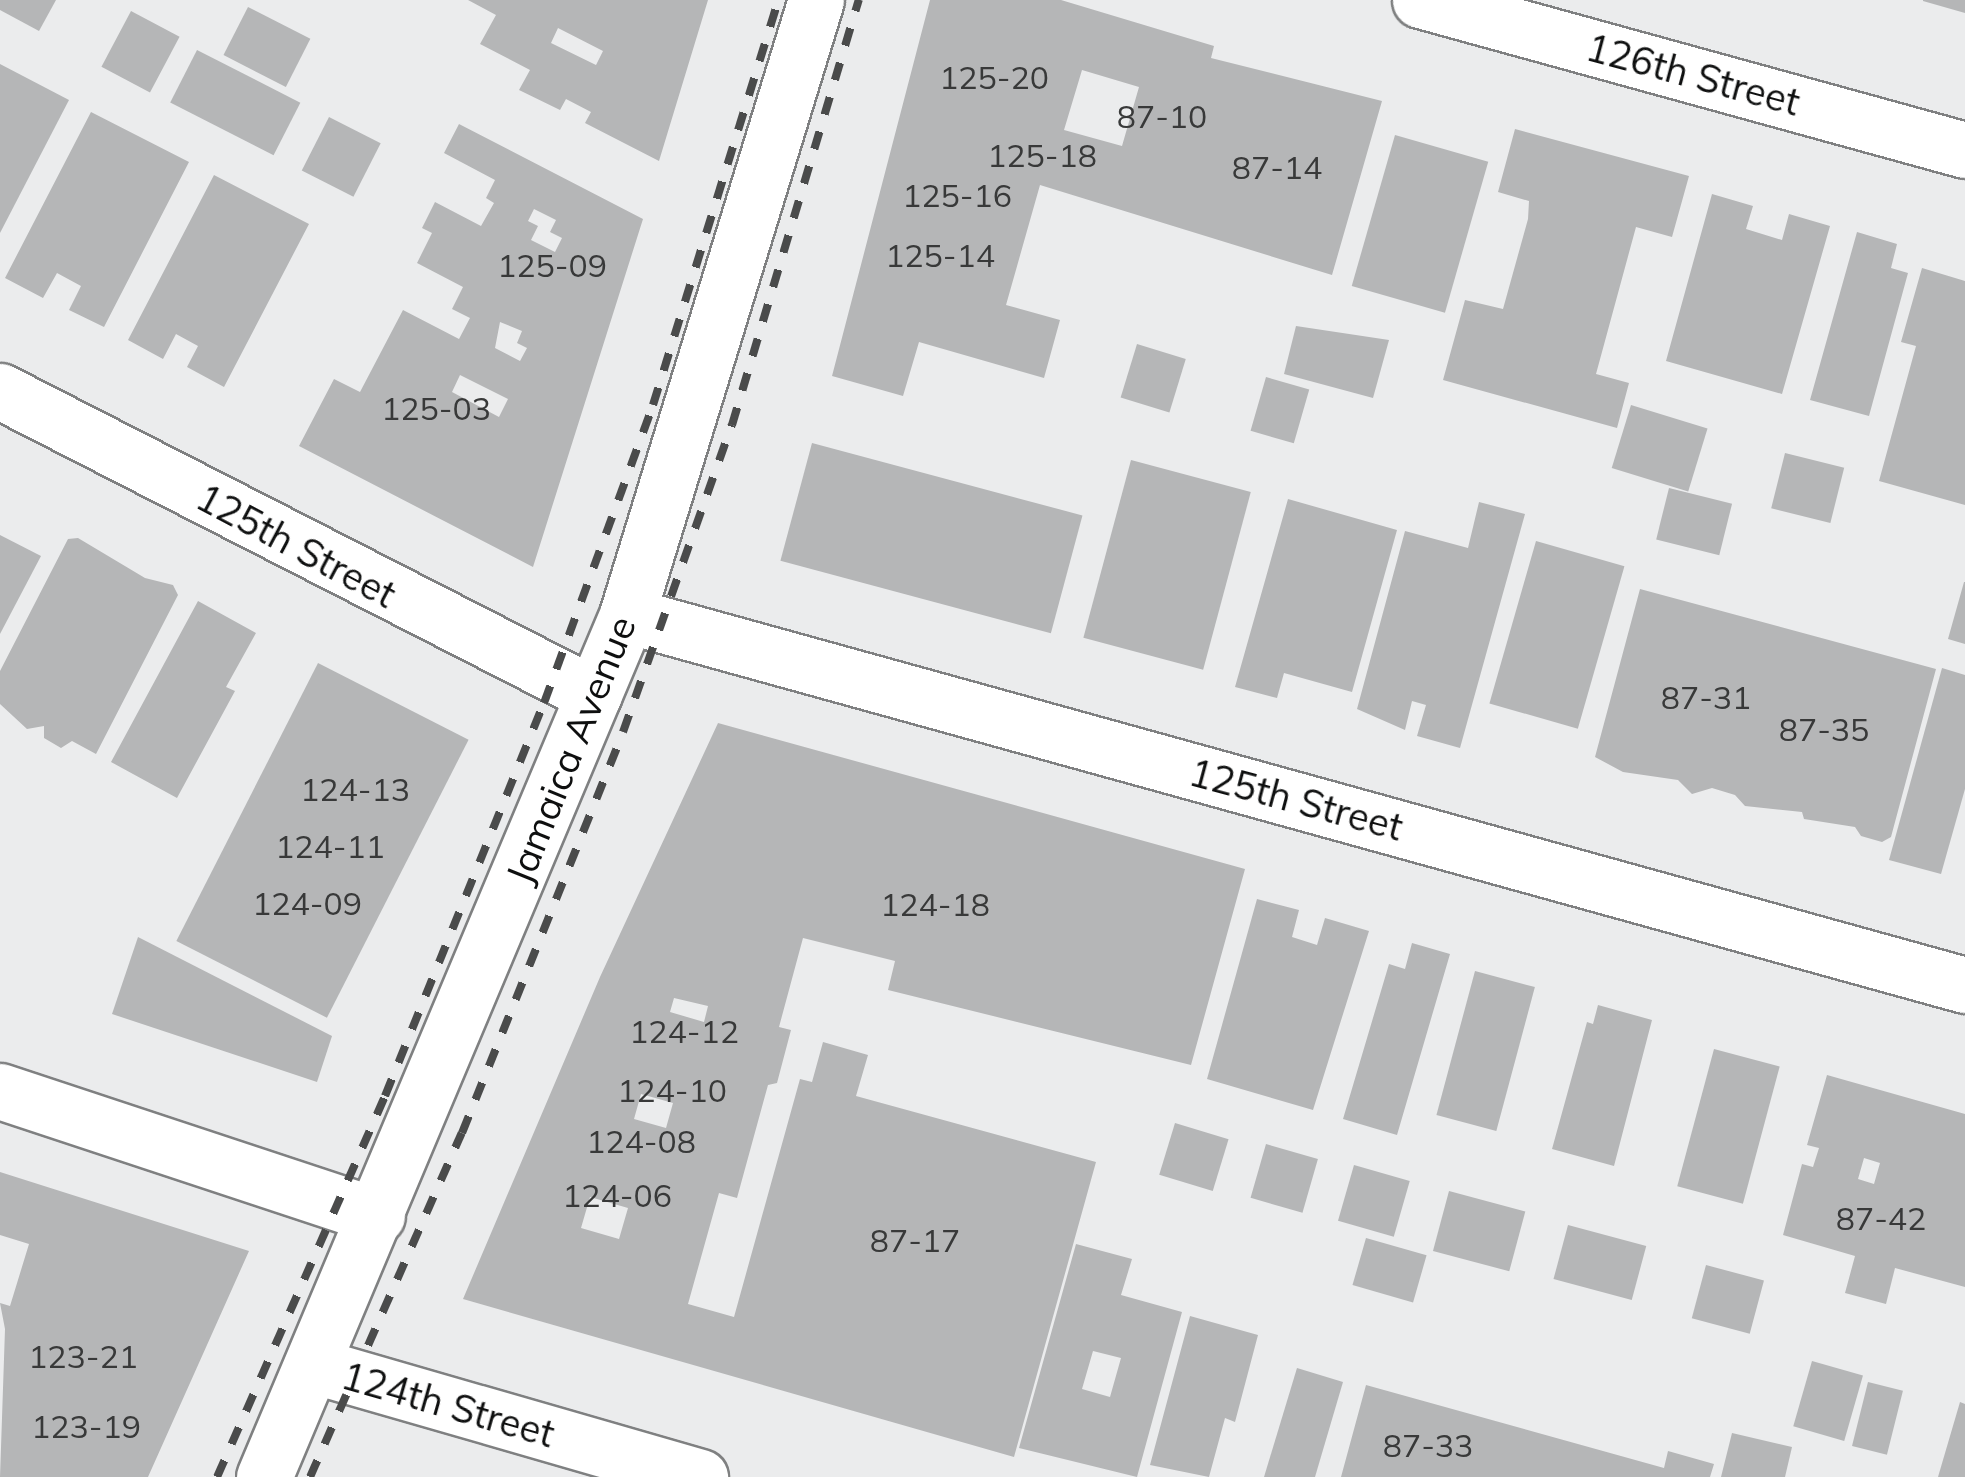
<!DOCTYPE html>
<html>
<head>
<meta charset="utf-8">
<style>
  body { margin:0 }
  #map { position:relative; width:1965px; height:1477px; overflow:hidden; background:#ebeced; font-family:Mulish,sans-serif }
  div>[style] { position:absolute }
  .building>* { inset:0; background:#b5b6b7; transform-origin:0 0 }
  .roads { filter:drop-shadow(2px 0 #7f8081) drop-shadow(-2px 0 #7f8081) drop-shadow(0 2px #7f8081) drop-shadow(0 -2px #7f8081) }
  .minor>* { height:55px; margin:-27.5px; padding:0 27.5px; transform-origin:27.5px; border-radius:27.5px; background:#fff }
  .secondary>* { height:55px; margin:-27.5px; padding:0 27.5px; transform-origin:27.5px; border-radius:27.5px; background:#fff }
  .rail>* { height:8px; margin-top:-4px; transform-origin:0; background:repeating-linear-gradient(90deg,#4a4b4b 0 18px,transparent 0 36px) }
  span { translate:-50% -50%; white-space:nowrap; text-align:center; line-height:1.15; -webkit-text-stroke:9px #fff; paint-order:stroke }
  .number-label { font-size:32px; color:#383939 }
  .number-label span { -webkit-text-stroke-width:0 }
  .street-label { font-size:38px; color:#0e0f0f }
</style>
</head>
<body>
<div id="map">
  <div class="building">
    <i style="clip-path:polygon(0 0,56px 0,39px 31px,0 10px)"></i>
    <i style="clip-path:polygon(evenodd,468px 0,708px 0,659px 161px,585px 123px,591px 112px,566px 99px,560px 110px,519px 90px,530px 70px,480px 44px,496px 15px,468px 0,558px 28px,603px 51px,596px 65px,551px 43px,558px 28px)"></i>
    <i style="clip-path:polygon(evenodd,930px 0,1061px 0,1214px 46px,1211px 58px,1382px 101px,1332px 275px,1040px 185px,1006px 305px,1060px 320px,1044px 378px,919px 342px,903px 396px,832px 376px,930px 0,1082px 70px,1139px 87px,1122px 146px,1064px 130px,1082px 70px)"></i>
    <i style="clip-path:polygon(1923px 0,1965px 0,1965px 13px,1923px 1px)"></i>
    <i style="left:248px;top:7px;width:70px;height:54px;rotate:27deg"></i>
    <i style="left:131px;top:11px;width:55px;height:63px;rotate:28deg"></i>
    <i style="left:197px;top:50px;width:116px;height:59px;rotate:27deg"></i>
    <i style="clip-path:polygon(0 64px,69px 100px,0 233px)"></i>
    <i style="clip-path:polygon(91px 112px,189px 162px,104px 327px,69px 310px,81px 286px,57px 273px,43px 298px,5px 278px)"></i>
    <i style="left:329px;top:117px;width:58px;height:60px;rotate:27deg"></i>
    <i style="clip-path:polygon(evenodd,459px 124px,643px 219px,533px 567px,299px 446px,334px 379px,360px 392px,403px 310px,459px 339px,470px 318px,452px 309px,463px 287px,417px 263px,432px 233px,422px 228px,435px 202px,481px 226px,494px 203px,486px 198px,495px 180px,444px 153px,459px 124px,534px 209px,556px 220px,550px 232px,562px 238px,555px 252px,531px 240px,538px 226px,528px 221px,534px 209px,459px 124px,500px 322px,522px 331px,517px 343px,527px 348px,520px 361px,495px 348px,500px 322px,459px 124px,460px 375px,508px 399px,499px 417px,452px 392px,460px 375px)"></i>
    <i style="clip-path:polygon(1515px 129px,1689px 176px,1672px 237px,1636px 227px,1596px 374px,1629px 383px,1617px 428px,1443px 380px,1465px 300px,1503px 309px,1528px 219px,1529px 201px,1498px 192px)"></i>
    <i style="left:1395px;top:135px;width:97px;height:157px;rotate:16deg"></i>
    <i style="clip-path:polygon(214px 175px,309px 224px,224px 387px,187px 367px,198px 346px,176px 334px,163px 359px,128px 340px)"></i>
    <i style="clip-path:polygon(1712px 194px,1753px 206px,1746px 229px,1782px 240px,1789px 214px,1830px 226px,1782px 394px,1666px 361px)"></i>
    <i style="clip-path:polygon(1857px 232px,1897px 244px,1891px 268px,1908px 273px,1869px 416px,1810px 400px)"></i>
    <i style="clip-path:polygon(1922px 268px,1965px 281px,1965px 505px,1879px 481px,1916px 346px,1901px 342px)"></i>
    <i style="clip-path:polygon(1296px 326px,1389px 340px,1373px 398px,1284px 374px)"></i>
    <i style="left:1137px;top:344px;width:51px;height:56px;rotate:17deg"></i>
    <i style="left:1266px;top:377px;width:45px;height:56px;rotate:16deg"></i>
    <i style="left:1631px;top:405px;width:80px;height:66px;rotate:17deg"></i>
    <i style="left:812px;top:443px;width:280px;height:122px;rotate:15deg"></i>
    <i style="left:1785px;top:453px;width:61px;height:57px;rotate:14deg"></i>
    <i style="left:1131px;top:460px;width:124px;height:184px;rotate:15deg"></i>
    <i style="left:1669px;top:488px;width:65px;height:53px;rotate:14deg"></i>
    <i style="clip-path:polygon(1288px 499px,1397px 530px,1352px 692px,1284px 673px,1277px 698px,1235px 687px)"></i>
    <i style="clip-path:polygon(1479px 502px,1525px 514px,1460px 748px,1417px 736px,1426px 705px,1412px 701px,1405px 730px,1357px 709px,1405px 531px,1468px 548px)"></i>
    <i style="clip-path:polygon(0 535px,41px 556px,0 634px)"></i>
    <i style="clip-path:polygon(78px 538px,145px 578px,173px 585px,178px 595px,96px 754px,72px 741px,61px 748px,44px 738px,44px 726px,27px 729px,0 704px,0 671px,68px 539px)"></i>
    <i style="left:1536px;top:541px;width:92px;height:169px;rotate:16deg"></i>
    <i style="clip-path:polygon(1964px 582px,1965px 582px,1965px 644px,1948px 639px)"></i>
    <i style="clip-path:polygon(1640px 589px,1936px 669px,1891px 837px,1882px 842px,1861px 836px,1855px 827px,1804px 819px,1802px 812px,1745px 806px,1735px 795px,1712px 788px,1692px 794px,1678px 780px,1623px 772px,1595px 757px)"></i>
    <i style="clip-path:polygon(198px 601px,256px 633px,226px 687px,235px 691px,177px 798px,111px 762px)"></i>
    <i style="left:318px;top:663px;width:169px;height:312px;rotate:27deg"></i>
    <i style="clip-path:polygon(1942px 668px,1965px 675px,1965px 789px,1941px 874px,1889px 860px)"></i>
    <i style="clip-path:polygon(evenodd,718px 723px,1245px 869px,1191px 1065px,888px 990px,895px 961px,803px 938px,779px 1027px,791px 1030px,777px 1083px,768px 1085px,737px 1198px,719px 1193px,688px 1304px,734px 1317px,800px 1079px,812px 1082px,823px 1042px,868px 1055px,856px 1096px,1096px 1162px,1014px 1457px,463px 1299px,600px 977px,718px 723px,674px 998px,708px 1006px,704px 1022px,670px 1012px,674px 998px,718px 723px,641px 1094px,673px 1103px,666px 1128px,634px 1119px,641px 1094px,718px 723px,590px 1197px,628px 1208px,619px 1239px,581px 1228px,590px 1197px)"></i>
    <i style="clip-path:polygon(1257px 899px,1299px 910px,1292px 937px,1317px 945px,1325px 918px,1369px 931px,1313px 1110px,1207px 1079px)"></i>
    <i style="clip-path:polygon(138px 937px,332px 1036px,317px 1082px,112px 1014px)"></i>
    <i style="clip-path:polygon(1412px 943px,1450px 954px,1397px 1135px,1343px 1119px,1389px 964px,1405px 969px)"></i>
    <i style="left:1475px;top:971px;width:62px;height:149px;rotate:15deg"></i>
    <i style="clip-path:polygon(1598px 1005px,1652px 1020px,1614px 1166px,1552px 1149px,1587px 1022px,1593px 1024px)"></i>
    <i style="left:1714px;top:1049px;width:68px;height:142px;rotate:15deg"></i>
    <i style="clip-path:polygon(evenodd,1827px 1075px,1965px 1114px,1965px 1287px,1895px 1268px,1886px 1304px,1845px 1293px,1855px 1256px,1783px 1235px,1802px 1164px,1813px 1167px,1819px 1148px,1807px 1145px,1827px 1075px,1864px 1158px,1880px 1163px,1874px 1184px,1858px 1179px,1864px 1158px)"></i>
    <i style="left:1175px;top:1123px;width:56px;height:54px;rotate:17deg"></i>
    <i style="left:1266px;top:1144px;width:54px;height:56px;rotate:16deg"></i>
    <i style="left:1354px;top:1165px;width:58px;height:58px;rotate:16deg"></i>
    <i style="clip-path:polygon(0 1172px,249px 1251px,148px 1477px,0 1477px,5px 1329px,0 1303px,10px 1306px,29px 1244px,0 1235px)"></i>
    <i style="left:1449px;top:1191px;width:79px;height:62px;rotate:15deg"></i>
    <i style="left:1568px;top:1225px;width:81px;height:56px;rotate:15deg"></i>
    <i style="left:1366px;top:1238px;width:63px;height:49px;rotate:16deg"></i>
    <i style="clip-path:polygon(evenodd,1076px 1244px,1132px 1259px,1121px 1295px,1182px 1312px,1137px 1477px,1019px 1448px,1076px 1244px,1093px 1351px,1121px 1358px,1110px 1397px,1082px 1389px,1093px 1351px)"></i>
    <i style="left:1706px;top:1265px;width:60px;height:55px;rotate:15deg"></i>
    <i style="clip-path:polygon(1190px 1316px,1258px 1335px,1235px 1422px,1225px 1418px,1209px 1477px,1150px 1465px)"></i>
    <i style="left:1812px;top:1361px;width:53px;height:68px;rotate:16deg"></i>
    <i style="clip-path:polygon(1297px 1368px,1343px 1382px,1315px 1477px,1264px 1477px)"></i>
    <i style="left:1868px;top:1382px;width:36px;height:66px;rotate:14deg"></i>
    <i style="clip-path:polygon(1366px 1385px,1664px 1468px,1668px 1451px,1714px 1464px,1710px 1477px,1341px 1477px)"></i>
    <i style="clip-path:polygon(1960px 1402px,1965px 1404px,1965px 1477px,1938px 1477px)"></i>
    <i style="clip-path:polygon(1732px 1433px,1792px 1447px,1785px 1477px,1721px 1477px)"></i>
  </div>
  <div class="roads">
    <div class="minor">
      <i style="left:1420px;top:0;width:565px;rotate:15.39deg"></i>
      <i style="left:0;top:391px;width:667px;rotate:27.1deg"></i>
      <i style="left:627px;top:615px;width:1388px;rotate:15.46deg"></i>
      <i style="left:0;top:1091px;width:397px;rotate:18.3deg"></i>
      <i style="left:312px;top:1365px;width:404px;rotate:16.1deg"></i>
    </div>
    <div class="secondary">
      <i style="left:264px;top:1477px;width:935px;rotate:-67.16deg"></i>
      <i style="left:627px;top:615px;width:643px;rotate:-72.92deg"></i>
    </div>
  </div>
  <div class="rail">
    <i style="left:217px;top:1477px;width:416px;rotate:-66.2deg"></i>
    <i style="left:385px;top:1096px;width:424px;rotate:-68deg"></i>
    <i style="left:544px;top:703px;width:317px;rotate:-69.9deg"></i>
    <i style="left:653px;top:405px;width:424px;rotate:-72.8deg"></i>
    <i style="left:310px;top:1477px;width:376px;rotate:-66.2deg"></i>
    <i style="left:462px;top:1133px;width:432px;rotate:-68.1deg"></i>
    <i style="left:623px;top:732px;width:326px;rotate:-70.5deg"></i>
    <i style="left:732px;top:425px;width:444px;rotate:-73.4deg"></i>
  </div>
  <div class="number-label">
    <span style="left:994px;top:77px">125-20</span>
    <span style="left:1162px;top:116px">87-10</span>
    <span style="left:1042px;top:155px">125-18</span>
    <span style="left:1277px;top:167px">87-14</span>
    <span style="left:957px;top:195px">125-16</span>
    <span style="left:940px;top:255px">125-14</span>
    <span style="left:552px;top:265px">125-09</span>
    <span style="left:436px;top:408px">125-03</span>
    <span style="left:1706px;top:697px">87-31</span>
    <span style="left:1824px;top:729px">87-35</span>
    <span style="left:355px;top:789px">124-13</span>
    <span style="left:330px;top:846px">124-11</span>
    <span style="left:307px;top:903px">124-09</span>
    <span style="left:935px;top:904px">124-18</span>
    <span style="left:684px;top:1031px">124-12</span>
    <span style="left:672px;top:1090px">124-10</span>
    <span style="left:641px;top:1141px">124-08</span>
    <span style="left:617px;top:1195px">124-06</span>
    <span style="left:1881px;top:1218px">87-42</span>
    <span style="left:915px;top:1240px">87-17</span>
    <span style="left:83px;top:1356px">123-21</span>
    <span style="left:86px;top:1426px">123-19</span>
    <span style="left:1428px;top:1445px">87-33</span>
  </div>
  <div class="street-label">
    <span style="left:1693px;top:75px;rotate:15deg">126th Street</span>
    <span style="left:296px;top:546px;rotate:28deg">125th Street</span>
    <span style="left:571px;top:750px;rotate:-68deg">Jamaica Avenue</span>
    <span style="left:1296px;top:800px;rotate:15deg">125th Street</span>
    <span style="left:448px;top:1405px;rotate:16deg">124th Street</span>
  </div>
</div>
</body>
</html>
